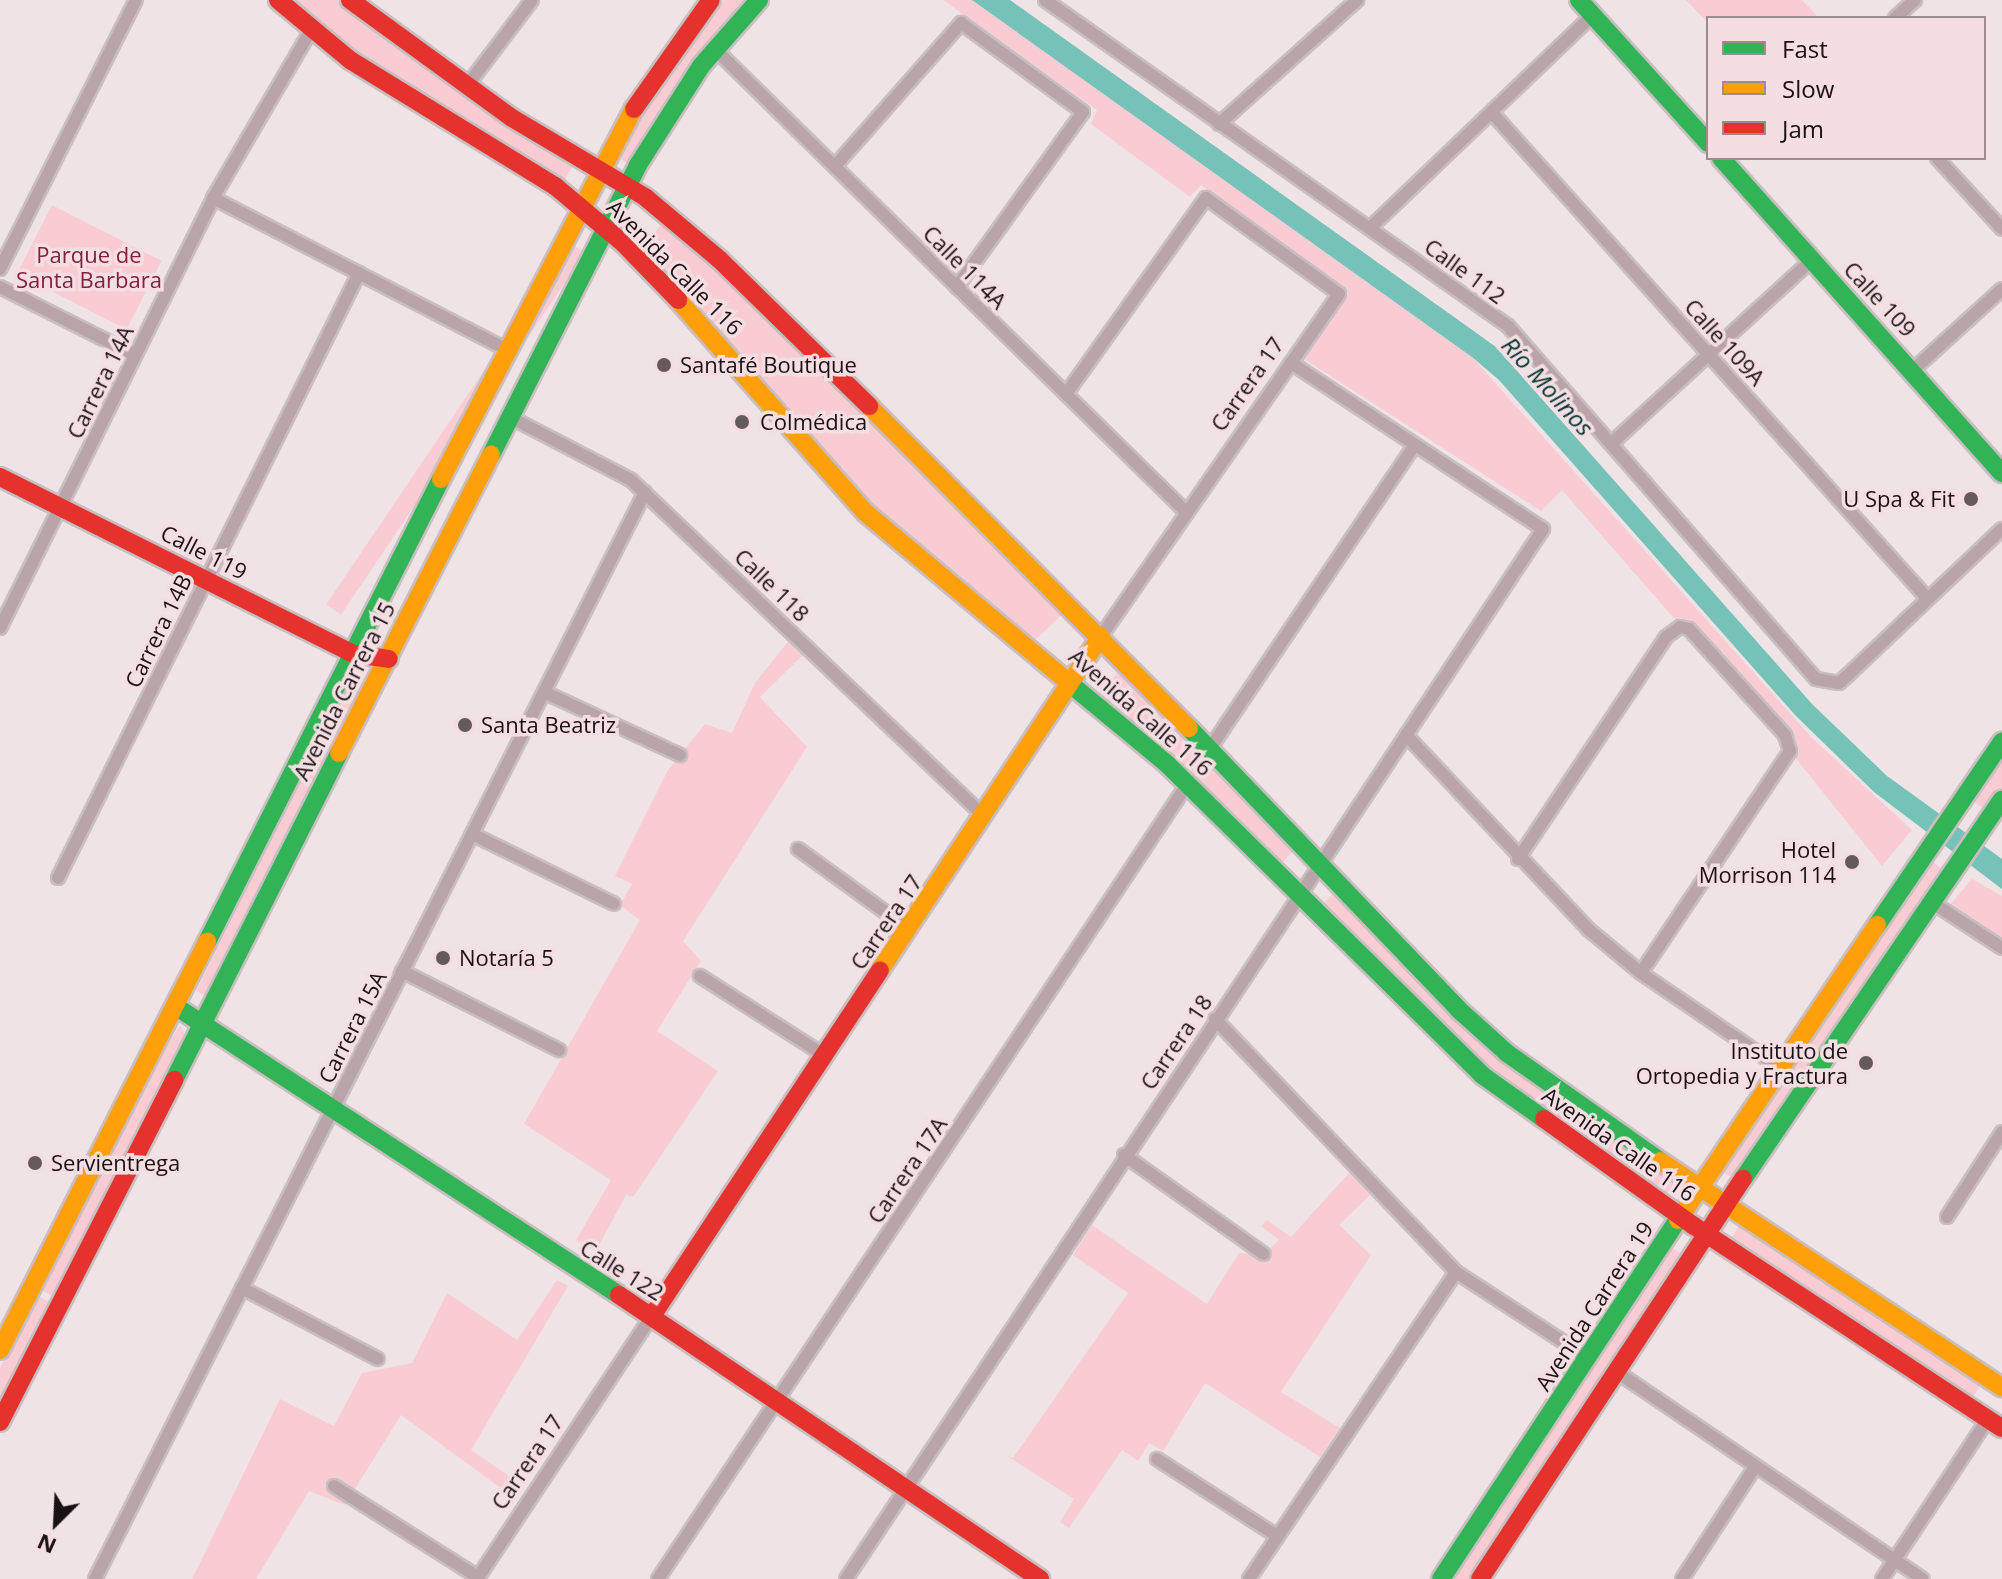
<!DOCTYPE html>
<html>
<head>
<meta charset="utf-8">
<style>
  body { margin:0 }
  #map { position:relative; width:2002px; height:1579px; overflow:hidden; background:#f0e3e5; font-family:"Open Sans",sans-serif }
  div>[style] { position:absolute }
  .green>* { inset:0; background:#f8ccd2; transform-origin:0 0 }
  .water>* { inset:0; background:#74c2b8 }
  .roads { filter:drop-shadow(2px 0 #c8bec0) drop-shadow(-2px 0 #c8bec0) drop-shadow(0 2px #c8bec0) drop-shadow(0 -2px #c8bec0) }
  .street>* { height:12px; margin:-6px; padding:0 6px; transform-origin:6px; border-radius:6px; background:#b9a5a9 }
  .fast>* { height:18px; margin:-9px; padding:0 9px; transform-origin:9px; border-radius:9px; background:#30b455 }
  .slow>* { height:18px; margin:-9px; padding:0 9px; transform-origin:9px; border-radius:9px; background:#ff9f0a }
  .jam>* { height:18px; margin:-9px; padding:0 9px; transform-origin:9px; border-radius:9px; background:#e5322d }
  .dots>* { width:22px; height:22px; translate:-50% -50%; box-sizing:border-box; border:4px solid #f5dee1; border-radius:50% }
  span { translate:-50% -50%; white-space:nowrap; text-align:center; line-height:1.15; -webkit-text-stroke:7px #f5dee1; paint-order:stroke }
  .park-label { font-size:22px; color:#84203d }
  .street-label { font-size:22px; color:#191113 }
  .poi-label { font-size:22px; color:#191113 }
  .left { translate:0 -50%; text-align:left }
  .right { translate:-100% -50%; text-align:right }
  .water-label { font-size:24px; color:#003732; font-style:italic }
  .legend { position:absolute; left:1706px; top:16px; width:280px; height:144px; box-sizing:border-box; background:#f5dee1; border:2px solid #9d8c8f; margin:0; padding:10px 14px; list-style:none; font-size:24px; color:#191113 }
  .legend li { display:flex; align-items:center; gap:16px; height:40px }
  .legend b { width:40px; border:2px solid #9d8c8f }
  .north { position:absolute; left:16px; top:1483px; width:80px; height:80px; -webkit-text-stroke:6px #f5dee1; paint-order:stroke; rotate:204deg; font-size:22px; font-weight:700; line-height:32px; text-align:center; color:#191113 }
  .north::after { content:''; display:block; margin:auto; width:28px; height:36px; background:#191113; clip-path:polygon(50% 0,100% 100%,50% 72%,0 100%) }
</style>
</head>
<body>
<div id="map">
  <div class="green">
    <i style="clip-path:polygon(289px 0,338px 0,574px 163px,563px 183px,347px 49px)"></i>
    <i style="clip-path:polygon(724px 0,748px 0,690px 68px,630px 165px,614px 155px,649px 98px)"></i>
    <i style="clip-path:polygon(943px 0,972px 0,1472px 357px,1811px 737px,1912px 830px,1882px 866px,1793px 755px,1793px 736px,1692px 630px,1672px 616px,1562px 490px,1541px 511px,1301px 357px,1340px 289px,1201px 185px,1190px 197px,1091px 124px,1097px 110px)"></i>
    <i style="clip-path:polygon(1686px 0,1802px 0,1819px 18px,1708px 18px,1708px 23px)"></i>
    <i style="left:52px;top:205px;width:123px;height:77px;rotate:27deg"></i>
    <i style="clip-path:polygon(664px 220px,719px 267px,1066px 611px,1034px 641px,903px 538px,642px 251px)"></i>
    <i style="left:570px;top:243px;width:18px;height:436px;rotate:34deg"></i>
    <i style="clip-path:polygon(790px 639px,804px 654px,760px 697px,807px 747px,683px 941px,701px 961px,657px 1031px,718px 1071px,633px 1197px,626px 1195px,596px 1251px,576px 1240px,611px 1180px,524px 1124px,640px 920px,620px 905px,632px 884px,615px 876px,668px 770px,705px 724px,732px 733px,755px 683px)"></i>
    <i style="clip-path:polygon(1123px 666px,1298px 846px,1279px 866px,1099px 695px)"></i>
    <i style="clip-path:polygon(352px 679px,369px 686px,207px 996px,196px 991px)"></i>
    <i style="clip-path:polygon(2002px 754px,2002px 788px,1987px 811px,1971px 800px)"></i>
    <i style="clip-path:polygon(1930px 860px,1944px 870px,1736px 1180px,1718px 1169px)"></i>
    <i style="clip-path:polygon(1972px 879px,2002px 896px,2002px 943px,1948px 907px)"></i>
    <i style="clip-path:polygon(1336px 891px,1398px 956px,1679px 1183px,1668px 1199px,1486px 1071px,1320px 907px)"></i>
    <i style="clip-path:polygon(180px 1025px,186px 1036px,54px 1297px,40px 1289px,144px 1083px)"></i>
    <i style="clip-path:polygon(1349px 1173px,1370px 1195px,1339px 1225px,1371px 1255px,1281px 1392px,1340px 1428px,1320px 1457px,1205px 1383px,1163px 1451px,1149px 1443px,1138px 1461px,1122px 1450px,1069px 1528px,1060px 1522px,1074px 1499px,1007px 1456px,1013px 1458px,1128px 1293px,1073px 1255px,1092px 1225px,1207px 1304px,1239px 1253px,1264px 1254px,1279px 1240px,1261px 1226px,1267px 1220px,1291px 1237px)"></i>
    <i style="left:1740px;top:1225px;width:289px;height:20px;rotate:33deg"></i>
    <i style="clip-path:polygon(1670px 1247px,1684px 1255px,1470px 1579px,1448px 1579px)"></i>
    <i style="clip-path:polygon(557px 1280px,568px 1286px,471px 1450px,522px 1485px,513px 1497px,401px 1415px,345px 1505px,309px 1491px,256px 1579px,192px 1579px,280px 1399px,334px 1426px,362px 1373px,412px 1363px,447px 1293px,517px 1340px)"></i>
    <i style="clip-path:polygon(38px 1296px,51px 1303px,0 1404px,0 1368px)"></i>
  </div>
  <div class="water">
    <i style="clip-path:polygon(972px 0,1010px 0,1496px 347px,1812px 704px,1887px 776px,2002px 859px,2002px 889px,1874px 792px,1796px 716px,1499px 380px,1472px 357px)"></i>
  </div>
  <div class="roads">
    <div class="street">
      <i style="left:1045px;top:0;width:566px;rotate:35.15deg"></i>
      <i style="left:1508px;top:326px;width:468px;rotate:48.9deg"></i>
      <i style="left:1816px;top:679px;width:23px;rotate:10deg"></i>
      <i style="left:1839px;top:683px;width:12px;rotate:-42deg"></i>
      <i style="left:1848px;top:675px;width:212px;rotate:-43.5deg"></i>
      <i style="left:1895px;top:18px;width:27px;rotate:-42deg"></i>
      <i style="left:715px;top:49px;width:662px;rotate:44.51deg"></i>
      <i style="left:466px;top:87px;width:109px;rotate:-52.8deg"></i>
      <i style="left:1493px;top:114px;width:650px;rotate:48.12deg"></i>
      <i style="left:1219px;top:124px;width:186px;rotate:-41.9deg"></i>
      <i style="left:1937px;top:158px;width:96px;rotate:47.5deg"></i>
      <i style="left:835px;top:166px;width:191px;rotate:-48.6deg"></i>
      <i style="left:961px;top:23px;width:151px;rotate:36.1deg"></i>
      <i style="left:1083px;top:112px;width:216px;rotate:125.8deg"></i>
      <i style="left:213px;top:198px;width:330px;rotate:27.3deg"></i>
      <i style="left:1370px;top:228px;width:308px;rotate:-43.7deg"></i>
      <i style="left:0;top:269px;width:301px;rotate:-63.2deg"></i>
      <i style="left:0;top:287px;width:151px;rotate:26.7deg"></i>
      <i style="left:1913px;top:370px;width:120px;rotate:-42.3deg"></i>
      <i style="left:1066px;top:394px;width:241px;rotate:-54.5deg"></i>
      <i style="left:1206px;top:198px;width:164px;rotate:35.8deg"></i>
      <i style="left:1339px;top:294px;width:417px;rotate:124.8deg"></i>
      <i style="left:508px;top:416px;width:139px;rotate:27.5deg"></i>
      <i style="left:631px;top:480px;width:487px;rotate:43.6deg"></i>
      <i style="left:1612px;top:443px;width:271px;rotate:-42.5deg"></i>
      <i style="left:0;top:628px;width:480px;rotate:-63.6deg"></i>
      <i style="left:213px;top:198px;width:194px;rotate:-59.7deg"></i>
      <i style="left:544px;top:692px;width:150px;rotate:24.9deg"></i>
      <i style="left:1406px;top:735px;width:266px;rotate:46.8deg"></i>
      <i style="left:1588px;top:929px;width:69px;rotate:39.7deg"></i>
      <i style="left:1641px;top:973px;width:167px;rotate:34.3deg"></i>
      <i style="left:1211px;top:747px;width:364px;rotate:-56deg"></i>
      <i style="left:472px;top:834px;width:158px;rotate:26.2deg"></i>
      <i style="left:798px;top:849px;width:138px;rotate:35.9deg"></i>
      <i style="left:1518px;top:859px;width:267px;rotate:-56.3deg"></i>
      <i style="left:1666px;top:637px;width:17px;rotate:-36deg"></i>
      <i style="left:1680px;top:627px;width:9px;rotate:13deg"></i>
      <i style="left:1689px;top:629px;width:143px;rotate:47.8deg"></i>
      <i style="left:1785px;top:735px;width:17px;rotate:73deg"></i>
      <i style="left:1790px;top:751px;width:267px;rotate:123.9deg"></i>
      <i style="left:58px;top:878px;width:676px;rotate:-63.55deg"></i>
      <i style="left:1930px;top:901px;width:86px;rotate:33.1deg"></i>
      <i style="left:402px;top:971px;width:176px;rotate:26.7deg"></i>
      <i style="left:700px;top:976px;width:147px;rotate:32.5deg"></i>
      <i style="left:1215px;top:1019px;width:349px;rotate:46.4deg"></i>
      <i style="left:1456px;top:1272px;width:158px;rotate:33.1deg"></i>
      <i style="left:1124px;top:1155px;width:171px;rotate:35.3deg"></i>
      <i style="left:1947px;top:1217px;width:101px;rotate:-57.1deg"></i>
      <i style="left:242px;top:1288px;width:153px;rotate:27.6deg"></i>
      <i style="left:1617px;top:1372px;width:369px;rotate:34.1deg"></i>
      <i style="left:1157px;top:1459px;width:143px;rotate:32.7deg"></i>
      <i style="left:334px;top:1486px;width:170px;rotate:32.3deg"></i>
      <i style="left:95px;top:1579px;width:1218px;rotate:-63.16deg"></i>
      <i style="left:477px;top:1579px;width:316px;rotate:-56.4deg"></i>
      <i style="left:658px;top:1579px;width:956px;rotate:-56.34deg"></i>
      <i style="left:846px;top:1579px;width:1260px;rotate:-56.42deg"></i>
      <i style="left:1543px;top:529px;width:302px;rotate:-146.6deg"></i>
      <i style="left:1249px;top:1579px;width:370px;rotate:-56deg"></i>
      <i style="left:1682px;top:1579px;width:134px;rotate:-56.9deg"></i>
      <i style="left:1882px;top:1579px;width:192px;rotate:-56.5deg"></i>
    </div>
    <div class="fast">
      <i style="left:1579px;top:0;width:193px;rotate:47.9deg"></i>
      <i style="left:1721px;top:158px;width:422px;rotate:48.3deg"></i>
      <i style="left:491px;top:455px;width:325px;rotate:-63.1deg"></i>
      <i style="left:638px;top:165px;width:117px;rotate:-57.5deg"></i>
      <i style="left:701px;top:66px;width:88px;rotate:-48.7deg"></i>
      <i style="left:1068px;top:682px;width:129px;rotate:39.6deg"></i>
      <i style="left:1167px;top:764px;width:443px;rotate:44.6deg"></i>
      <i style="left:1482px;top:1075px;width:76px;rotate:35.4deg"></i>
      <i style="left:1189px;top:728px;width:389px;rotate:46.2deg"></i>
      <i style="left:1458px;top:1009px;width:66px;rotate:41.9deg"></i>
      <i style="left:1507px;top:1053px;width:187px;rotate:35.2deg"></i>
      <i style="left:1877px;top:925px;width:222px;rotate:-55.7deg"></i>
      <i style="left:207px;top:942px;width:519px;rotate:-63.19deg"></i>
      <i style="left:175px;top:1006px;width:530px;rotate:33.06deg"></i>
      <i style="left:174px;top:1080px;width:366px;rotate:-63.2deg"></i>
      <i style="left:1743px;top:1179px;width:459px;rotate:-55.7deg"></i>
      <i style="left:1441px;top:1579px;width:430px;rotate:-56.6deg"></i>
    </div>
    <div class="slow">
      <i style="left:678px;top:300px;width:284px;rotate:48.6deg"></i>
      <i style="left:866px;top:513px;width:263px;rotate:39.9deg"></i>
      <i style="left:869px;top:406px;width:454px;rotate:45.2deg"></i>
      <i style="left:441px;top:479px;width:417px;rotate:-62.5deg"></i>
      <i style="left:339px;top:753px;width:335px;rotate:-63deg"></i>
      <i style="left:880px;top:970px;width:400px;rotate:-56.5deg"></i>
      <i style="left:1660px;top:1161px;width:410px;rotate:33.5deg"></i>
      <i style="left:1678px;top:1220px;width:356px;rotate:-56deg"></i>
      <i style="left:0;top:1350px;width:458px;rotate:-63.1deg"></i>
    </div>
    <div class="jam">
      <i style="left:278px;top:0;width:94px;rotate:39.8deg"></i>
      <i style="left:350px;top:60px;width:241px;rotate:31.6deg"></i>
      <i style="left:555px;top:186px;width:90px;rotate:40deg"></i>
      <i style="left:624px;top:244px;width:78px;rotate:46deg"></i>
      <i style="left:350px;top:0;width:200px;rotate:36.1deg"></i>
      <i style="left:512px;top:118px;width:155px;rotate:30.7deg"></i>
      <i style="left:645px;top:197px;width:98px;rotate:40deg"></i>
      <i style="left:720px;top:260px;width:209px;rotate:44.4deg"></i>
      <i style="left:634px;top:109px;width:133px;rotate:-54.8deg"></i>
      <i style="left:0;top:477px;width:396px;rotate:26.6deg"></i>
      <i style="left:354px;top:654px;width:35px;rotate:8deg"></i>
      <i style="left:1544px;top:1119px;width:184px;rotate:35.5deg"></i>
      <i style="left:1694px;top:1226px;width:368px;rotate:33.3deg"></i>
      <i style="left:619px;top:1295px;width:508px;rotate:34deg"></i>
      <i style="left:652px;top:1316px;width:414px;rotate:-56.6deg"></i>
      <i style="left:0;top:1422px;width:384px;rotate:-63deg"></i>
      <i style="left:1480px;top:1579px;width:479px;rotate:-56.7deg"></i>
    </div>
  </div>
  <div class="dots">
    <i style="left:664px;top:365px;background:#645a5c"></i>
    <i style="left:742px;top:422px;background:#645a5c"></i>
    <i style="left:1971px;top:499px;background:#645a5c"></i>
    <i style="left:465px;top:725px;background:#645a5c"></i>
    <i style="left:1852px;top:862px;background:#645a5c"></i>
    <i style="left:443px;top:958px;background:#645a5c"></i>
    <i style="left:1866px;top:1063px;background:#645a5c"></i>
    <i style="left:35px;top:1163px;background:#645a5c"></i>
  </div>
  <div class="park-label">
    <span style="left:89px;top:267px">Parque de<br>Santa Barbara</span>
  </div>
  <div class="street-label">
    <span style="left:675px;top:267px;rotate:45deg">Avenida Calle 116</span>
    <span style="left:965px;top:267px;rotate:45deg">Calle 114A</span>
    <span style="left:1465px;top:271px;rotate:36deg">Calle 112</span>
    <span style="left:1880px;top:299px;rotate:47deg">Calle 109</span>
    <span style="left:1725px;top:342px;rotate:48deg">Calle 109A</span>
    <span style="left:100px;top:382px;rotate:-64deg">Carrera 14A</span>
    <span style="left:1247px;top:384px;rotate:-55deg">Carrera 17</span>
    <span style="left:204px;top:552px;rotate:27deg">Calle 119</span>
    <span style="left:772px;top:585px;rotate:44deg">Calle 118</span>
    <span style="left:158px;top:631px;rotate:-64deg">Carrera 14B</span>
    <span style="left:344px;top:691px;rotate:-63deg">Avenida Carrera 15</span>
    <span style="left:1141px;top:712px;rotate:41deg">Avenida Calle 116</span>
    <span style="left:886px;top:922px;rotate:-56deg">Carrera 17</span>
    <span style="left:352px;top:1027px;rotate:-63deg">Carrera 15A</span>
    <span style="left:1176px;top:1042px;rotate:-56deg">Carrera 18</span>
    <span style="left:1619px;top:1144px;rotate:35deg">Avenida Calle 116</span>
    <span style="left:907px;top:1170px;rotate:-56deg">Carrera 17A</span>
    <span style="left:622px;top:1270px;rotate:32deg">Calle 122</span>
    <span style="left:1594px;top:1306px;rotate:-57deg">Avenida Carrera 19</span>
    <span style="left:527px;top:1462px;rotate:-56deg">Carrera 17</span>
  </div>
  <div class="poi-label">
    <span class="left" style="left:680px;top:365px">Santafé Boutique</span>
    <span class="left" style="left:760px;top:422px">Colmédica</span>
    <span class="right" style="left:1955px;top:499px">U Spa &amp; Fit</span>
    <span class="left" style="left:481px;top:725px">Santa Beatriz</span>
    <span class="right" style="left:1836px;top:862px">Hotel<br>Morrison 114</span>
    <span class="left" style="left:459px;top:958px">Notaría 5</span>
    <span class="right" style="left:1848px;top:1063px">Instituto de<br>Ortopedia y Fractura</span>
    <span class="left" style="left:51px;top:1163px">Servientrega</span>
  </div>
  <div class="water-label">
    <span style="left:1548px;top:386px;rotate:48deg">Río Molinos</span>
  </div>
  <ul class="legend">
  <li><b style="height:10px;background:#30b455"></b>Fast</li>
  <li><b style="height:10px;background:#ff9f0a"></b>Slow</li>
  <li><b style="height:10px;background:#e5322d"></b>Jam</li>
  </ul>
  <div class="north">N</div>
</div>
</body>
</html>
